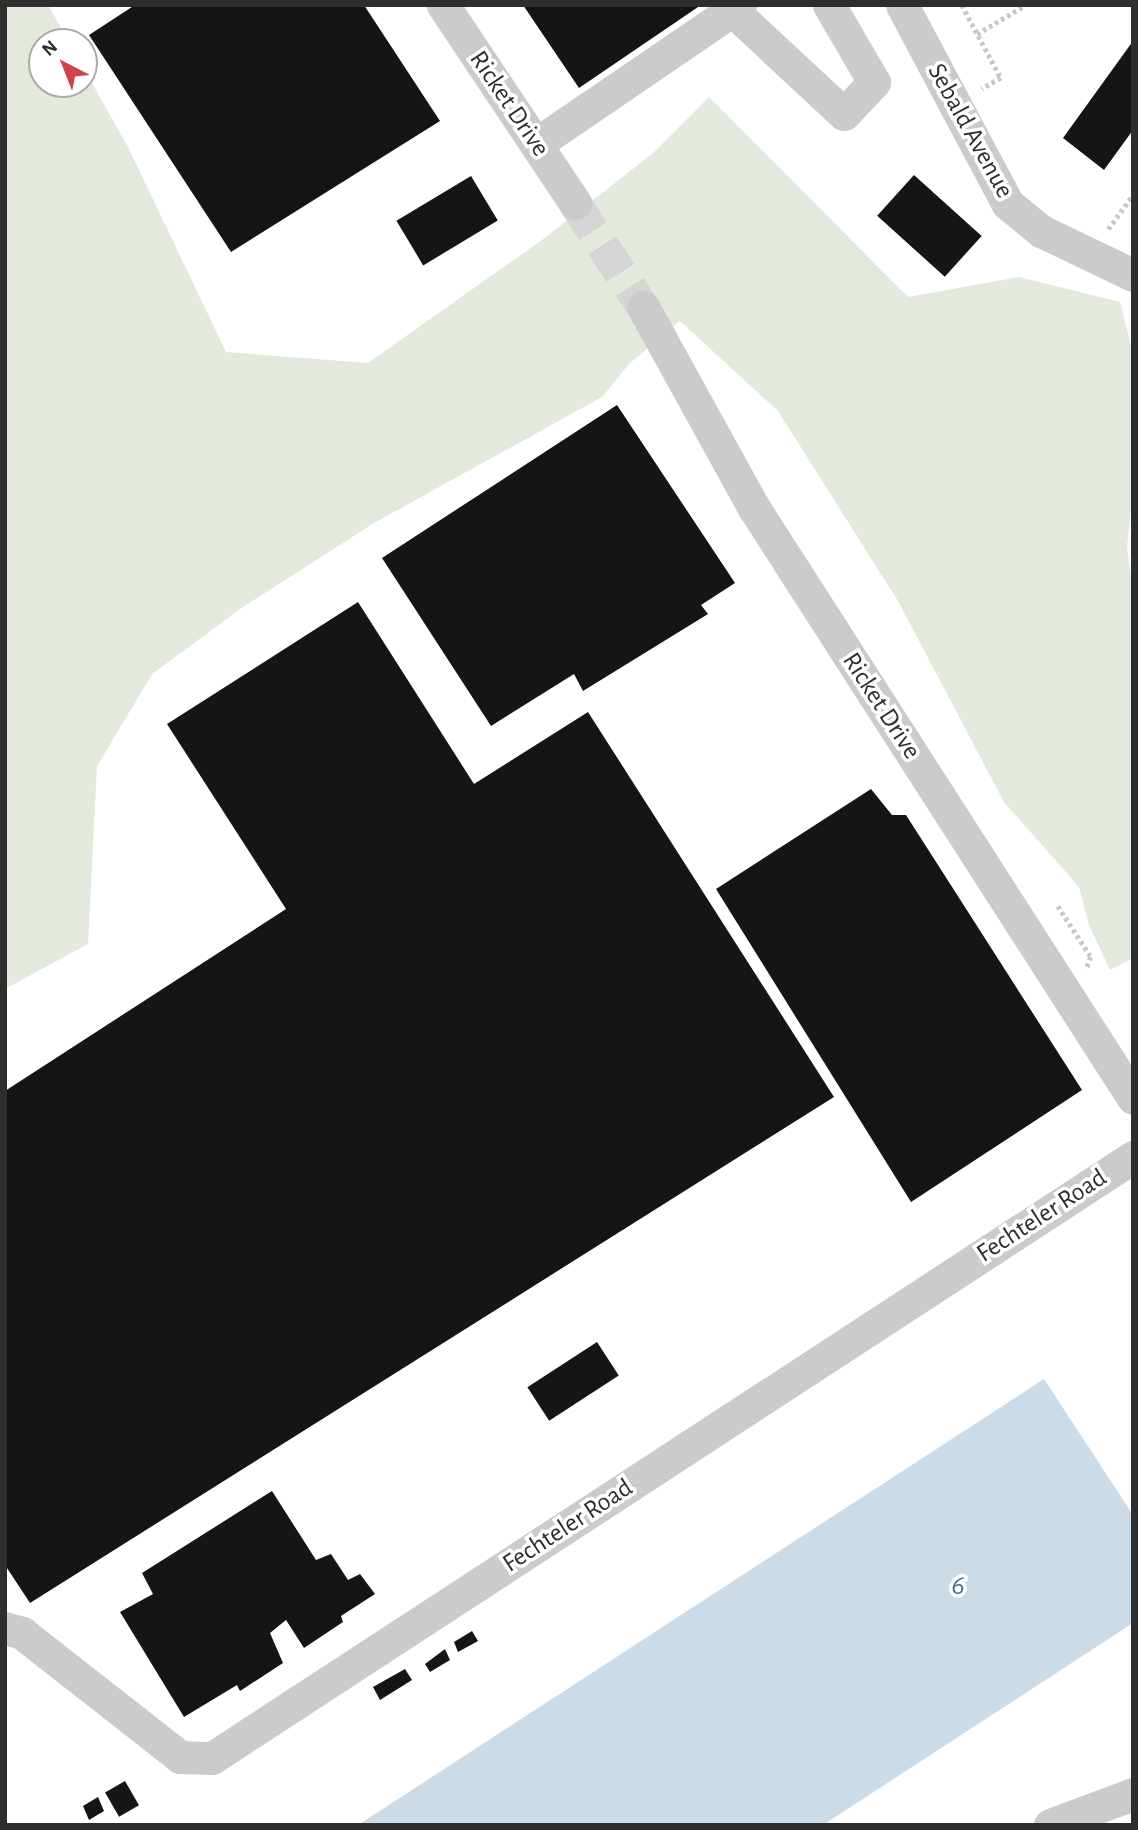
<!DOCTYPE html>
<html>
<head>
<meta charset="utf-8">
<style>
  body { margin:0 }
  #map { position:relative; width:1138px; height:1830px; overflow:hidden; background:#fff; font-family:"Alegreya Sans",sans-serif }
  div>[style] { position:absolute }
  .green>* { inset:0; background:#e3e9dd }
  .water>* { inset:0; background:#cbdbe7 }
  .building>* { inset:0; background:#151515; transform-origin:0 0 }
  .minor-tunnel>* { height:33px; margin-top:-16.5px; transform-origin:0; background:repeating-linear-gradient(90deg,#d5d5d5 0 33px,transparent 0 50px) }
  .path>* { height:4.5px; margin-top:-2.25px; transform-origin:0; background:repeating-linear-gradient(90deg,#c8c8c8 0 3.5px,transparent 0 7px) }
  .minor>* { height:33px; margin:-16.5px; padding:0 16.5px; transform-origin:16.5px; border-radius:16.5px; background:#cbcbcb }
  span { translate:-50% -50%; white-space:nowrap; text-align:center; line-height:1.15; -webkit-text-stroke:7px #fff; paint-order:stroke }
  .street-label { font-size:26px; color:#2e2e2e }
  .water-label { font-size:28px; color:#456b86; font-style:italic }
  .frame { position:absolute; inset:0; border:7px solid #2e2e2e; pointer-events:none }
  .north { position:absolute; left:28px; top:28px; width:70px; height:70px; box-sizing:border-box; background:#fff; border:2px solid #ababab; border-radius:50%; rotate:318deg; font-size:19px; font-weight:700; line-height:28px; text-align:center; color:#2e2e2e }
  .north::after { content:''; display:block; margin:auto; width:24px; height:32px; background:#d14349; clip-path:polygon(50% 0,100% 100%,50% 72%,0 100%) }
</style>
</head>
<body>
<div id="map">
  <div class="green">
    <i style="clip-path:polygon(5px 5px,48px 5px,69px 42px,42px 42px,42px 84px,84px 84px,84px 69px,128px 147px,226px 352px,368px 363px,542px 240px,652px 154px,709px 97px,908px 297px,1019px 277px,1120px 302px,1133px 353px,1133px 490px,1127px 547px,1133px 592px,1133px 958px,1110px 970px,1089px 925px,1079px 887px,1004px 802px,898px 601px,778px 411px,680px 321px,629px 364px,602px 397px,374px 523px,243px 607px,152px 674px,97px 766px,88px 944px,5px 989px)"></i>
  </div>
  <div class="water">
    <i style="clip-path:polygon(1044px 1379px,1133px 1515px,1133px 1623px,823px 1825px,358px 1825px)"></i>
  </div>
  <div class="building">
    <i style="clip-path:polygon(135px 5px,364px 5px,440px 121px,231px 252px,89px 35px)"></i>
    <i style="clip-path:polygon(523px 5px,701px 5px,579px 88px)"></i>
    <i style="clip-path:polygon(1133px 41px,1133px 130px,1104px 170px,1063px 138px)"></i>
    <i style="left:914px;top:175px;width:91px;height:55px;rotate:42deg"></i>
    <i style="left:471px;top:176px;width:52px;height:87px;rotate:59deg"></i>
    <i style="clip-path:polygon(617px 405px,735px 583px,701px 605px,708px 614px,583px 691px,574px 674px,491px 726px,382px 558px)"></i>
    <i style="clip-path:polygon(358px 602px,474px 784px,588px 712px,834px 1097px,30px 1603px,5px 1565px,5px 1091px,286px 909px,167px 724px)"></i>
    <i style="clip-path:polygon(871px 789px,892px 815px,906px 815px,1082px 1090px,911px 1202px,716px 889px)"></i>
    <i style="left:597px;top:1342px;width:40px;height:83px;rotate:57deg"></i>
    <i style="clip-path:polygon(272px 1491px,316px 1560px,331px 1554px,348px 1580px,360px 1574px,375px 1594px,341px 1616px,343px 1622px,304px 1648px,286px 1620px,270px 1633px,283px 1663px,240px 1691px,237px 1685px,184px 1717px,120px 1612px,153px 1594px,142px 1573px)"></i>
    <i style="clip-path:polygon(472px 1631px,478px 1641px,458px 1652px,454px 1642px)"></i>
    <i style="clip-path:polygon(445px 1649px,450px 1660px,430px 1672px,425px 1664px)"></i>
    <i style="clip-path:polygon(405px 1669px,412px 1680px,380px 1700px,373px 1687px)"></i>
    <i style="left:125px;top:1781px;width:28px;height:23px;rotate:60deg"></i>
    <i style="clip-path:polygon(98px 1797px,104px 1811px,89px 1820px,83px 1806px)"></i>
  </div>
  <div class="minor-tunnel">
    <i style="left:575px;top:203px;width:124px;rotate:56.8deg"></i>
  </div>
  <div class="path">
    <i style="left:962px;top:5px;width:83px;rotate:61.9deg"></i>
    <i style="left:1001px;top:78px;width:22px;rotate:150deg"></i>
    <i style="left:977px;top:34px;width:56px;rotate:-31.1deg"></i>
    <i style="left:1108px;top:229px;width:42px;rotate:-53.7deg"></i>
    <i style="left:1058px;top:906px;width:61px;rotate:57.1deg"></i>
    <i style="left:1091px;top:957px;width:14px;rotate:111deg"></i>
  </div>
  <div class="minor">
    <i style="left:443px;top:5px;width:238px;rotate:56.3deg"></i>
    <i style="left:902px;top:5px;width:225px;rotate:62deg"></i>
    <i style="left:1008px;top:204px;width:43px;rotate:39.3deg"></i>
    <i style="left:1041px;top:231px;width:102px;rotate:25.6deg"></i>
    <i style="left:733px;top:11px;width:151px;rotate:42.9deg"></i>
    <i style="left:844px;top:114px;width:44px;rotate:-46.8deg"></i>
    <i style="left:874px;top:82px;width:89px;rotate:-120.3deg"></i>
    <i style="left:536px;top:144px;width:247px;rotate:-34.3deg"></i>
    <i style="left:643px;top:307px;width:230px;rotate:61.1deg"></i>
    <i style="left:754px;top:508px;width:701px;rotate:57.28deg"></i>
    <i style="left:5px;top:1628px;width:18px;rotate:16deg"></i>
    <i style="left:22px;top:1633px;width:201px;rotate:38.1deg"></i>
    <i style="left:180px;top:1757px;width:32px;rotate:2deg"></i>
    <i style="left:212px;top:1758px;width:1100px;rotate:-33.13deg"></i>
    <i style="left:1050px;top:1825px;width:89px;rotate:-20.5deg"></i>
  </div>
  <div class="street-label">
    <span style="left:509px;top:104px;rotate:56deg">Ricket Drive</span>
    <span style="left:970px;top:131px;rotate:61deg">Sebald Avenue</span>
    <span style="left:881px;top:706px;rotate:57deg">Ricket Drive</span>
    <span style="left:1042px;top:1216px;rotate:-33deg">Fechteler Road</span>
    <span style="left:568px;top:1526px;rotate:-33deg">Fechteler Road</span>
  </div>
  <div class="water-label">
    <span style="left:958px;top:1586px">6</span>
  </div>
  <div class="frame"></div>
  <div class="north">N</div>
</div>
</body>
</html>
